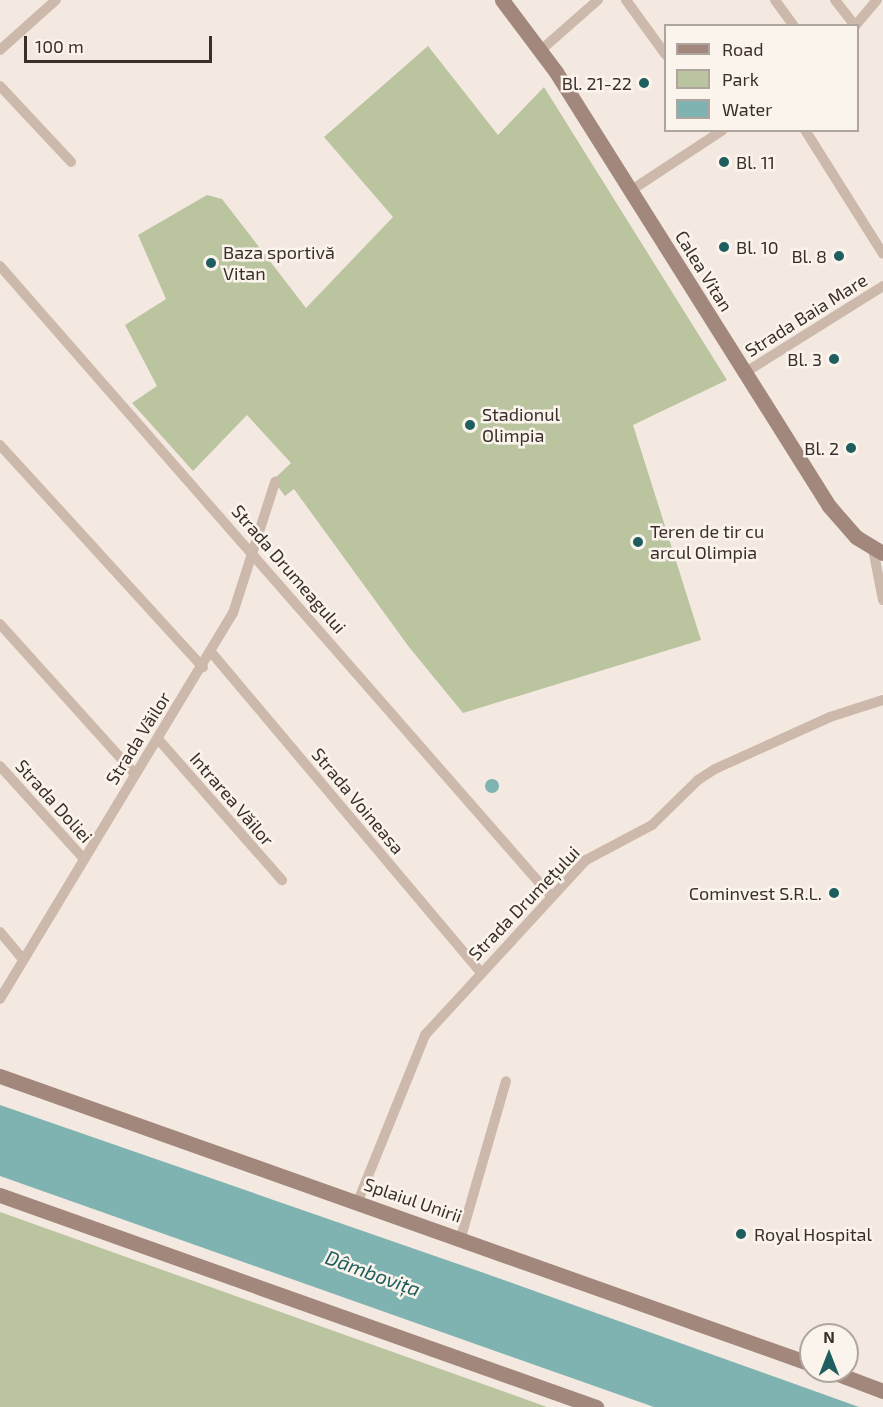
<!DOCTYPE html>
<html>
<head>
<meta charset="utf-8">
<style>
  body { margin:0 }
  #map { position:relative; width:883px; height:1407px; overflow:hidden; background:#f4e9e0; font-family:"Exo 2",sans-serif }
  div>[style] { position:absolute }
  .green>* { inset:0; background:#bac49f }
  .water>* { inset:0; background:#7eb3b1 }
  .round { border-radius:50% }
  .street>* { height:10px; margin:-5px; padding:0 5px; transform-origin:5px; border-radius:5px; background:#cdb9ab }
  .secondary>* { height:15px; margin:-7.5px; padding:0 7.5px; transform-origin:7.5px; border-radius:7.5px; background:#a1877c }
  .dots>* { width:16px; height:16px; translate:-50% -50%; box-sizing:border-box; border:3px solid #fbf4ed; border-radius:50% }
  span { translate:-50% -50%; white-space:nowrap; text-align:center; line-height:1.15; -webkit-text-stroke:5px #fbf4ed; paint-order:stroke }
  .poi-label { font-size:18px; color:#3b2f2a }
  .right { translate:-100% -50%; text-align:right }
  .left { translate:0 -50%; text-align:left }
  .street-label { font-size:18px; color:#3b2f2a }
  .water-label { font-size:20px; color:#1e5e5e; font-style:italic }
  .legend { position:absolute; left:664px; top:24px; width:195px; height:108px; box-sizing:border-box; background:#fbf4ed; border:2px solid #aea59f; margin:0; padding:8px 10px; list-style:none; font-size:18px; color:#3b2f2a }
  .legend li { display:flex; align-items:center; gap:12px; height:30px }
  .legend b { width:30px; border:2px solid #aea59f }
  .north { position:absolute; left:799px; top:1323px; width:60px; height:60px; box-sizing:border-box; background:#fbf4ed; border:2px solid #aea59f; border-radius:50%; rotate:0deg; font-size:16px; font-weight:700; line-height:24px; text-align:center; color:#3b2f2a }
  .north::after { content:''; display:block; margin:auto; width:21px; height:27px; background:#1e5e5e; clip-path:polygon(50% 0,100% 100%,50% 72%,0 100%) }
  .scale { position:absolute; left:24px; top:36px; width:188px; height:27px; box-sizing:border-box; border:3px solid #3b2f2a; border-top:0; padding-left:8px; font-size:18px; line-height:21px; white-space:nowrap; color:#3b2f2a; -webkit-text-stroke:4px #fbf4ed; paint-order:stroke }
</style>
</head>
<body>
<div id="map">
  <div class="green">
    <i style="clip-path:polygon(428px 46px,498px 135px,544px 87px,727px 380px,633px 425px,701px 640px,463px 713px,409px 647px,294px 489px,285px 496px,273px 480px,291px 463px,247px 415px,193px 471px,132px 403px,157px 386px,125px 325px,166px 299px,138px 235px,207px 195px,222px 199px,306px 308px,393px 217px,324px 137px)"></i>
    <i style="clip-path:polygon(0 1212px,547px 1407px,0 1407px)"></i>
  </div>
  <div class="water">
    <i class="round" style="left:485px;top:779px;width:14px;height:14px"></i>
    <i style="clip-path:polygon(0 1105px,484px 1273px,859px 1407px,654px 1407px,0 1176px)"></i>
  </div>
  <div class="street">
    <i style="left:626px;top:0;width:68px;rotate:54deg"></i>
    <i style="left:775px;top:0;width:32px;rotate:54deg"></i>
    <i style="left:835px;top:0;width:33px;rotate:52deg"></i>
    <i style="left:855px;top:26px;width:34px;rotate:-50deg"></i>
    <i style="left:0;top:50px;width:75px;rotate:-41.8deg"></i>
    <i style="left:541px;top:50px;width:76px;rotate:-41.3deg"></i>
    <i style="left:0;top:86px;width:104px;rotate:46.9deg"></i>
    <i style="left:805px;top:130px;width:146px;rotate:57.8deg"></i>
    <i style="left:630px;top:191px;width:111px;rotate:-33.3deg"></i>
    <i style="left:0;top:266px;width:837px;rotate:48.83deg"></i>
    <i style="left:746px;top:372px;width:162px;rotate:-32.1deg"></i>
    <i style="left:0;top:445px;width:301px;rotate:47.6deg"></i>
    <i style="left:873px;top:549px;width:52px;rotate:78.9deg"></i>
    <i style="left:0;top:624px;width:202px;rotate:48deg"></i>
    <i style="left:211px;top:652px;width:418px;rotate:49.9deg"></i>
    <i style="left:158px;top:739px;width:188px;rotate:48.7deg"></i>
    <i style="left:0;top:766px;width:124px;rotate:47.9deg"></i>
    <i style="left:0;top:932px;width:35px;rotate:50deg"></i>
    <i style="left:0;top:999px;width:451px;rotate:-58.9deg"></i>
    <i style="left:233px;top:613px;width:138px;rotate:-72.2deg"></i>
    <i style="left:358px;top:1201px;width:179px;rotate:-68deg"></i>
    <i style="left:425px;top:1035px;width:238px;rotate:-47.4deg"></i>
    <i style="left:586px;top:860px;width:75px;rotate:-27.9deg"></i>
    <i style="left:652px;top:825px;width:64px;rotate:-44.4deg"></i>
    <i style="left:698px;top:780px;width:20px;rotate:-33deg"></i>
    <i style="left:715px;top:769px;width:126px;rotate:-24.3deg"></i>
    <i style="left:830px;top:717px;width:56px;rotate:-17.8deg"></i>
    <i style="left:461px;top:1237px;width:162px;rotate:-73.9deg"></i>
  </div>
  <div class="secondary">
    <i style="left:502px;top:0;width:90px;rotate:53.1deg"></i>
    <i style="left:556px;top:72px;width:513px;rotate:57.83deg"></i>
    <i style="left:829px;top:506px;width:41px;rotate:48.9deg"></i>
    <i style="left:856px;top:537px;width:31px;rotate:31deg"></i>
    <i style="left:0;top:1076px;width:861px;rotate:19.55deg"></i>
    <i style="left:0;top:1195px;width:633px;rotate:19.58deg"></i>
    <i style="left:830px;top:1371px;width:57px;rotate:20.7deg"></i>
  </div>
  <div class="dots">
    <i style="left:644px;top:83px;background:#1e5e5e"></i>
    <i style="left:724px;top:162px;background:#1e5e5e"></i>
    <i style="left:724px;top:247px;background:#1e5e5e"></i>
    <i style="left:839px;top:256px;background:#1e5e5e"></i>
    <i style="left:211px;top:263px;background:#1e5e5e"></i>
    <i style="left:834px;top:359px;background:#1e5e5e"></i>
    <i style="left:470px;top:425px;background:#1e5e5e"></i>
    <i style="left:851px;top:448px;background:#1e5e5e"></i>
    <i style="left:638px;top:542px;background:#1e5e5e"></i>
    <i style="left:834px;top:893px;background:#1e5e5e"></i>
    <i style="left:741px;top:1234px;background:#1e5e5e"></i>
  </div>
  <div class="poi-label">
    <span class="right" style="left:632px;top:83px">Bl. 21-22</span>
    <span class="left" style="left:736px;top:162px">Bl. 11</span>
    <span class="left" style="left:736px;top:247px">Bl. 10</span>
    <span class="left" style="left:223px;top:263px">Baza sportivă<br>Vitan</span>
    <span class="right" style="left:827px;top:256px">Bl. 8</span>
    <span class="right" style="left:822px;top:359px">Bl. 3</span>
    <span class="left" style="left:482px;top:425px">Stadionul<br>Olimpia</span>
    <span class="right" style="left:839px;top:448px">Bl. 2</span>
    <span class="left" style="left:650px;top:542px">Teren de tir cu<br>arcul Olimpia</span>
    <span class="right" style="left:822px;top:893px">Cominvest S.R.L.</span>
    <span class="left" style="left:754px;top:1234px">Royal Hospital</span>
  </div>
  <div class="street-label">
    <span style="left:704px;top:271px;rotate:58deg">Calea Vitan</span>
    <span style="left:806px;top:315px;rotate:-32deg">Strada Baia Mare</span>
    <span style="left:289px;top:569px;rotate:49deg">Strada Drumeagului</span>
    <span style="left:138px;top:738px;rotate:-58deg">Strada Văilor</span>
    <span style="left:232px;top:799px;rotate:49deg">Intrarea Văilor</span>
    <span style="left:54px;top:801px;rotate:48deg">Strada Doliei</span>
    <span style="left:358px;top:801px;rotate:50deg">Strada Voineasa</span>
    <span style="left:524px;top:903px;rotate:-46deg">Strada Drumețului</span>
    <span style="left:413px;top:1200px;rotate:19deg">Splaiul Unirii</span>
  </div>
  <div class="water-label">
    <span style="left:373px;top:1273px;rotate:20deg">Dâmbovița</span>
  </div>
  <ul class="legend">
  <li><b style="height:8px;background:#a1877c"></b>Road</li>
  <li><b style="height:16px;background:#bac49f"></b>Park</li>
  <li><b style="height:16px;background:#7eb3b1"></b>Water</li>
  </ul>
  <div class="north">N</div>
  <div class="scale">100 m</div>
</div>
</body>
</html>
